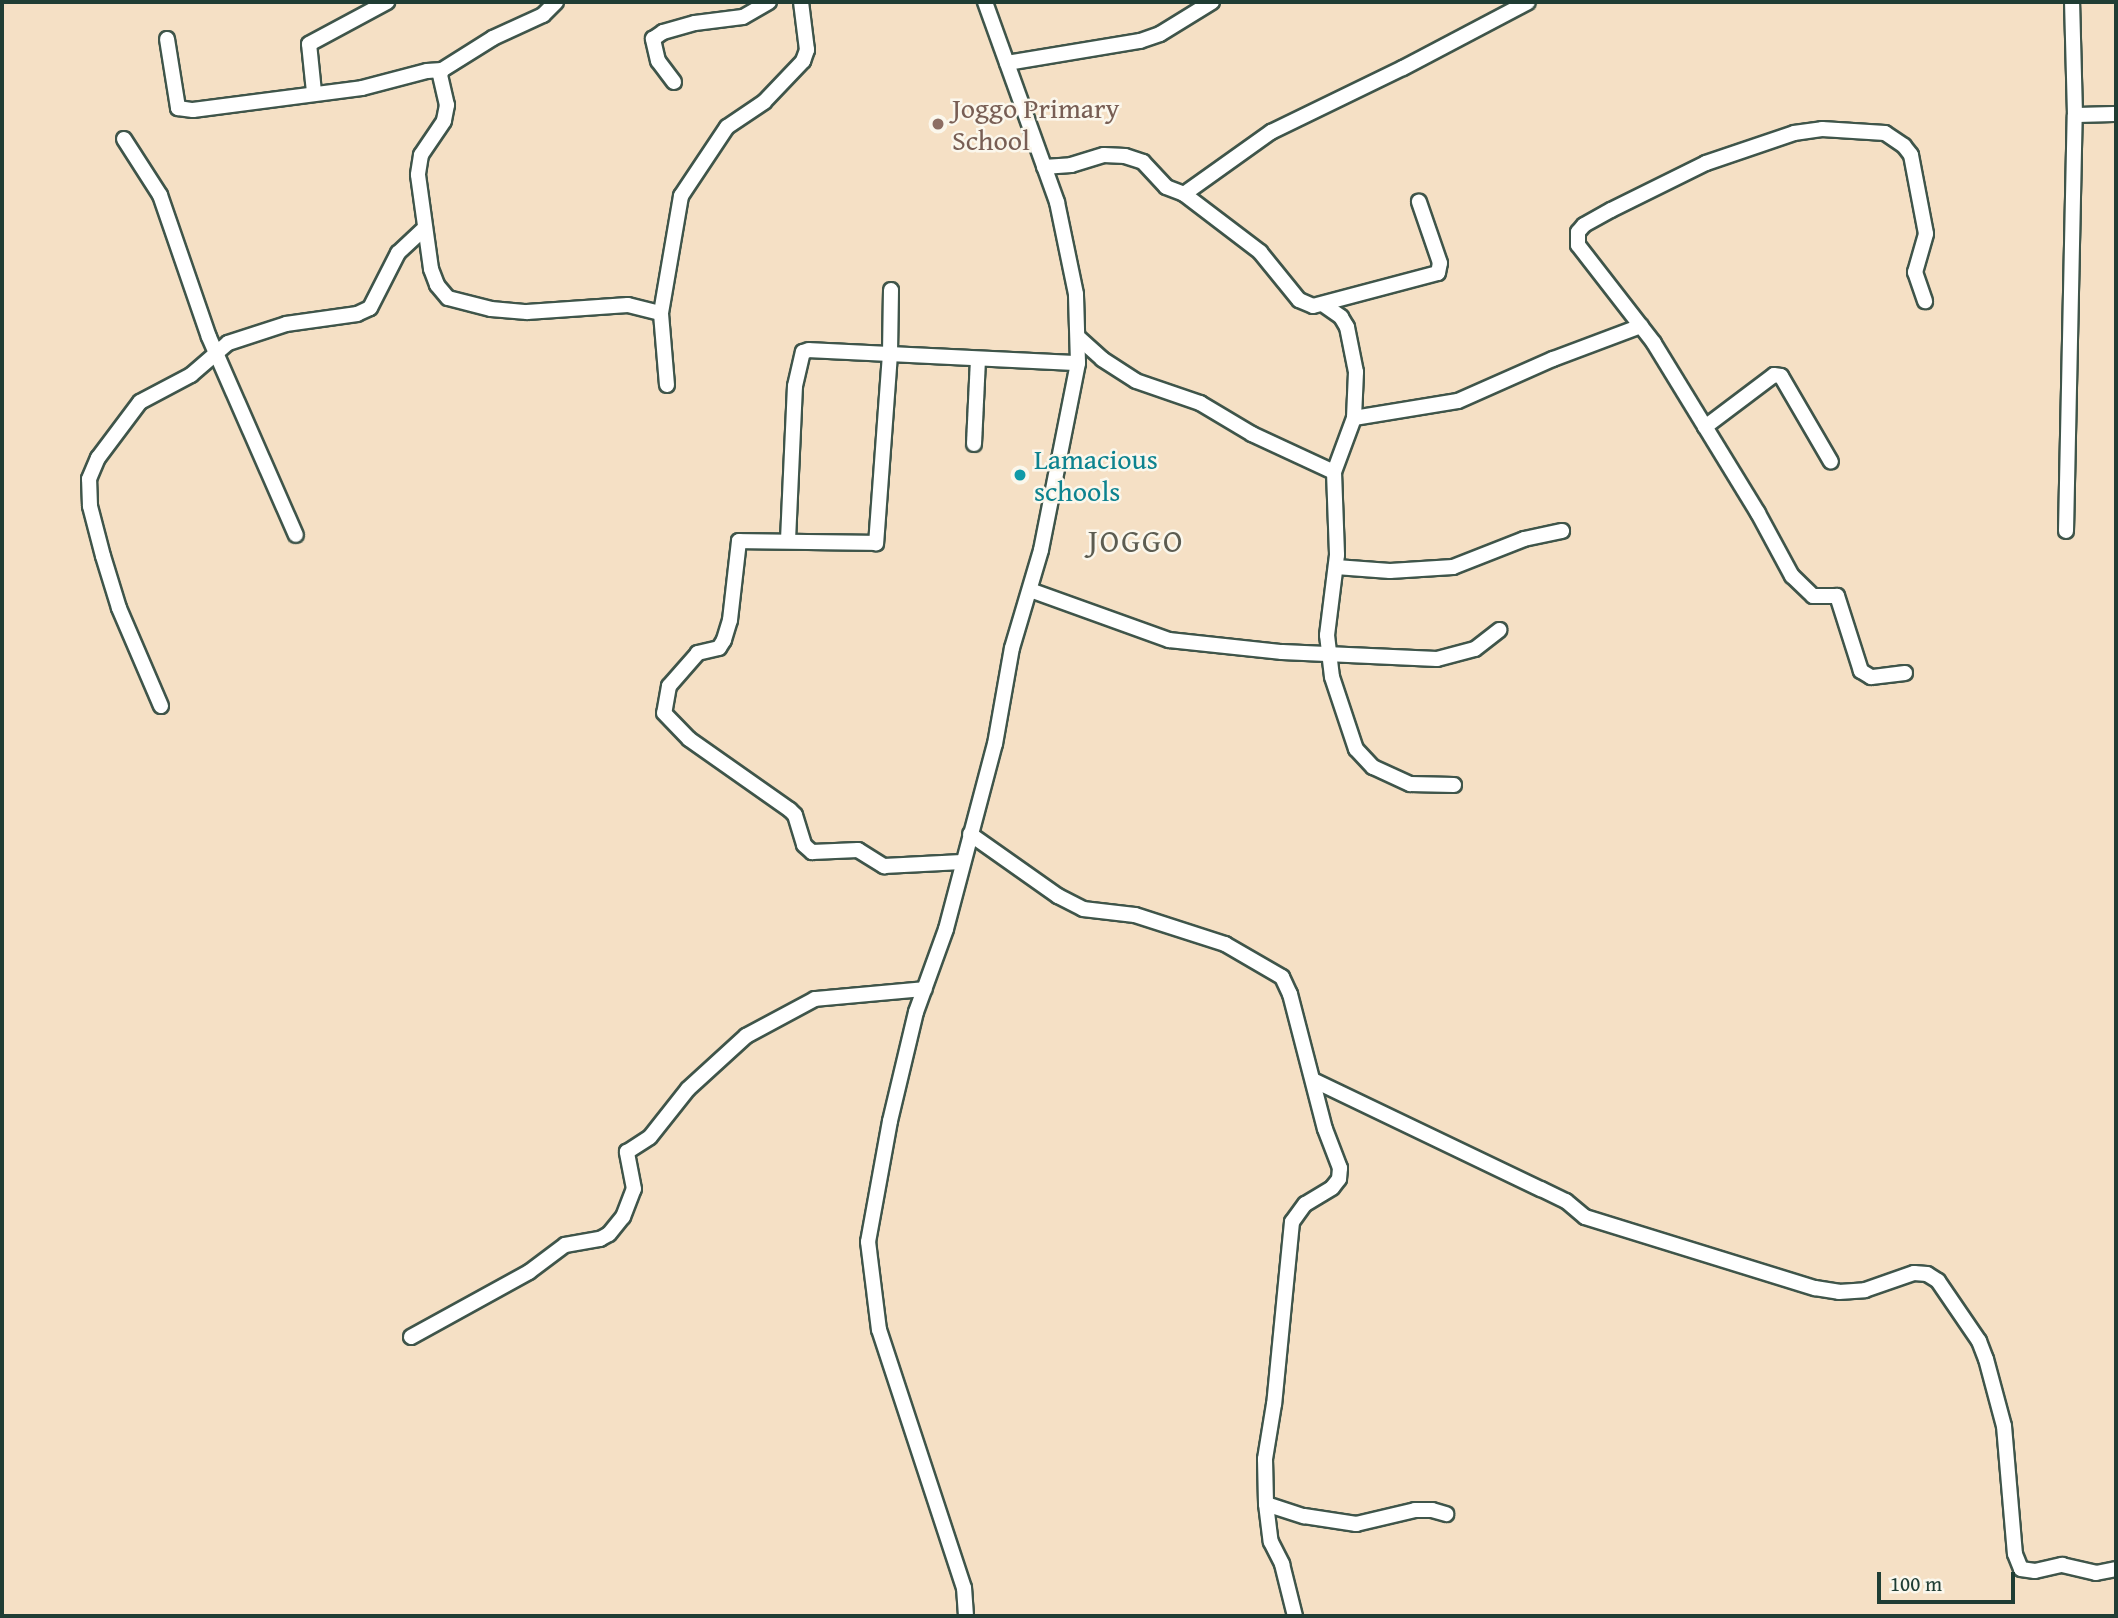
<!DOCTYPE html>
<html>
<head>
<meta charset="utf-8">
<style>
  body { margin:0 }
  #map { position:relative; width:2118px; height:1618px; overflow:hidden; background:#f5e0c5; font-family:"Gentium Book Plus",serif }
  div>[style] { position:absolute }
  .roads { filter:drop-shadow(2px 0 #3f554a) drop-shadow(-2px 0 #3f554a) drop-shadow(0 2px #3f554a) drop-shadow(0 -2px #3f554a) }
  .minor>* { height:14px; margin:-7px; padding:0 7px; transform-origin:7px; border-radius:7px; background:#fff }
  .dots>* { width:19px; height:19px; translate:-50% -50%; box-sizing:border-box; border:4px solid #fbf7ec; border-radius:50% }
  span { translate:-50% -50%; white-space:nowrap; text-align:center; line-height:1.15; -webkit-text-stroke:5px #fbf7ec; paint-order:stroke }
  .education-label { font-size:28px; color:#785e54 }
  .left { translate:0 -50%; text-align:left }
  .culture-label { font-size:28px; color:#0d838f }
  .quarter-label { font-size:32px; color:#5c5c51; letter-spacing:2px }
  .frame { position:absolute; inset:0; border:4px solid #1f3d34; pointer-events:none }
  .scale { position:absolute; left:1877px; top:1572px; width:138px; height:32px; box-sizing:border-box; border:4px solid #1f3d34; border-top:0; padding-left:9px; font-size:21px; line-height:24px; white-space:nowrap; color:#1f3d34; -webkit-text-stroke:5px #fbf7ec; paint-order:stroke }
</style>
</head>
<body>
<div id="map">
  <div class="roads">
    <div class="minor">
      <i style="left:556px;top:2px;width:18px;rotate:135deg"></i>
      <i style="left:543px;top:15px;width:55px;rotate:155.3deg"></i>
      <i style="left:493px;top:38px;width:60px;rotate:147.9deg"></i>
      <i style="left:442px;top:70px;width:5px;rotate:112deg"></i>
      <i style="left:440px;top:75px;width:31px;rotate:77deg"></i>
      <i style="left:447px;top:105px;width:16px;rotate:101deg"></i>
      <i style="left:444px;top:121px;width:41px;rotate:124.1deg"></i>
      <i style="left:421px;top:155px;width:20px;rotate:99deg"></i>
      <i style="left:418px;top:175px;width:95px;rotate:82.1deg"></i>
      <i style="left:431px;top:269px;width:17px;rotate:69deg"></i>
      <i style="left:437px;top:285px;width:17px;rotate:50deg"></i>
      <i style="left:448px;top:298px;width:44px;rotate:14.3deg"></i>
      <i style="left:491px;top:309px;width:36px;rotate:5deg"></i>
      <i style="left:527px;top:312px;width:101px;rotate:-4deg"></i>
      <i style="left:628px;top:305px;width:34px;rotate:14deg"></i>
      <i style="left:167px;top:39px;width:70px;rotate:80.9deg"></i>
      <i style="left:178px;top:108px;width:15px;rotate:8deg"></i>
      <i style="left:193px;top:110px;width:170px;rotate:-7.4deg"></i>
      <i style="left:362px;top:88px;width:67px;rotate:-14.7deg"></i>
      <i style="left:427px;top:71px;width:15px;rotate:-4deg"></i>
      <i style="left:1007px;top:63px;width:135px;rotate:-9.4deg"></i>
      <i style="left:1140px;top:41px;width:21px;rotate:-19deg"></i>
      <i style="left:1160px;top:34px;width:61px;rotate:-31.6deg"></i>
      <i style="left:674px;top:82px;width:26px;rotate:-127deg"></i>
      <i style="left:658px;top:61px;width:23px;rotate:-103deg"></i>
      <i style="left:653px;top:39px;width:12px;rotate:-35deg"></i>
      <i style="left:663px;top:32px;width:33px;rotate:-16deg"></i>
      <i style="left:695px;top:23px;width:48px;rotate:-7.1deg"></i>
      <i style="left:743px;top:17px;width:30px;rotate:-30deg"></i>
      <i style="left:314px;top:92px;width:48px;rotate:-95.9deg"></i>
      <i style="left:309px;top:44px;width:89px;rotate:-28.3deg"></i>
      <i style="left:2075px;top:115px;width:41px;rotate:-1.4deg"></i>
      <i style="left:124px;top:139px;width:67px;rotate:57.3deg"></i>
      <i style="left:160px;top:195px;width:150px;rotate:71deg"></i>
      <i style="left:209px;top:337px;width:216px;rotate:66.3deg"></i>
      <i style="left:1044px;top:167px;width:27px;rotate:-4deg"></i>
      <i style="left:1071px;top:165px;width:34px;rotate:-17deg"></i>
      <i style="left:1104px;top:155px;width:21px;rotate:3deg"></i>
      <i style="left:1125px;top:156px;width:19px;rotate:18deg"></i>
      <i style="left:1143px;top:162px;width:34px;rotate:47deg"></i>
      <i style="left:1166px;top:187px;width:19px;rotate:21deg"></i>
      <i style="left:1184px;top:194px;width:96px;rotate:37.3deg"></i>
      <i style="left:1260px;top:252px;width:62px;rotate:50.9deg"></i>
      <i style="left:1299px;top:300px;width:15px;rotate:23deg"></i>
      <i style="left:1313px;top:306px;width:129px;rotate:-14.8deg"></i>
      <i style="left:1438px;top:273px;width:10px;rotate:-79deg"></i>
      <i style="left:1440px;top:263px;width:65px;rotate:-109deg"></i>
      <i style="left:1184px;top:194px;width:107px;rotate:-35.5deg"></i>
      <i style="left:1271px;top:132px;width:147px;rotate:-25.9deg"></i>
      <i style="left:1403px;top:68px;width:141px;rotate:-27.8deg"></i>
      <i style="left:891px;top:290px;width:64px;rotate:90.9deg"></i>
      <i style="left:890px;top:354px;width:190px;rotate:94.2deg"></i>
      <i style="left:876px;top:543px;width:137px;rotate:-179.2deg"></i>
      <i style="left:739px;top:541px;width:80px;rotate:96.5deg"></i>
      <i style="left:730px;top:620px;width:21px;rotate:107deg"></i>
      <i style="left:724px;top:640px;width:9px;rotate:122deg"></i>
      <i style="left:719px;top:648px;width:22px;rotate:167deg"></i>
      <i style="left:698px;top:653px;width:44px;rotate:131.3deg"></i>
      <i style="left:669px;top:686px;width:27px;rotate:100deg"></i>
      <i style="left:664px;top:713px;width:36px;rotate:46deg"></i>
      <i style="left:689px;top:739px;width:123px;rotate:35.1deg"></i>
      <i style="left:790px;top:810px;width:7px;rotate:45deg"></i>
      <i style="left:795px;top:815px;width:31px;rotate:73deg"></i>
      <i style="left:804px;top:845px;width:11px;rotate:41deg"></i>
      <i style="left:812px;top:852px;width:46px;rotate:-2.5deg"></i>
      <i style="left:858px;top:850px;width:31px;rotate:32deg"></i>
      <i style="left:884px;top:866px;width:78px;rotate:-2.9deg"></i>
      <i style="left:1324px;top:305px;width:21px;rotate:35deg"></i>
      <i style="left:1341px;top:317px;width:12px;rotate:59deg"></i>
      <i style="left:1347px;top:327px;width:46px;rotate:78.7deg"></i>
      <i style="left:1356px;top:372px;width:46px;rotate:92.5deg"></i>
      <i style="left:1354px;top:418px;width:58px;rotate:110.3deg"></i>
      <i style="left:1334px;top:472px;width:83px;rotate:87.9deg"></i>
      <i style="left:1337px;top:555px;width:81px;rotate:97.1deg"></i>
      <i style="left:1327px;top:635px;width:42px;rotate:83.2deg"></i>
      <i style="left:1332px;top:677px;width:76px;rotate:71.6deg"></i>
      <i style="left:1356px;top:749px;width:25px;rotate:47deg"></i>
      <i style="left:1373px;top:767px;width:41px;rotate:24.7deg"></i>
      <i style="left:1410px;top:784px;width:44px;rotate:1.3deg"></i>
      <i style="left:1079px;top:338px;width:31px;rotate:42deg"></i>
      <i style="left:1102px;top:359px;width:40px;rotate:32.9deg"></i>
      <i style="left:1136px;top:381px;width:68px;rotate:19deg"></i>
      <i style="left:1200px;top:403px;width:61px;rotate:30.8deg"></i>
      <i style="left:1252px;top:434px;width:90px;rotate:24.9deg"></i>
      <i style="left:667px;top:385px;width:72px;rotate:-94.8deg"></i>
      <i style="left:661px;top:313px;width:119px;rotate:-80.3deg"></i>
      <i style="left:681px;top:196px;width:83px;rotate:-56.3deg"></i>
      <i style="left:727px;top:127px;width:45px;rotate:-34deg"></i>
      <i style="left:764px;top:102px;width:57px;rotate:-46.4deg"></i>
      <i style="left:803px;top:61px;width:12px;rotate:-70deg"></i>
      <i style="left:807px;top:50px;width:48px;rotate:-97.1deg"></i>
      <i style="left:1354px;top:418px;width:105px;rotate:-9.3deg"></i>
      <i style="left:1458px;top:401px;width:104px;rotate:-23.9deg"></i>
      <i style="left:1553px;top:359px;width:94px;rotate:-20.6deg"></i>
      <i style="left:1705px;top:427px;width:86px;rotate:-37deg"></i>
      <i style="left:1774px;top:375px;width:7px;rotate:8deg"></i>
      <i style="left:1781px;top:376px;width:99px;rotate:59.8deg"></i>
      <i style="left:974px;top:444px;width:85px;rotate:-87.3deg"></i>
      <i style="left:2066px;top:531px;width:416px;rotate:-88.8deg"></i>
      <i style="left:2075px;top:115px;width:113px;rotate:-91.5deg"></i>
      <i style="left:788px;top:540px;width:154px;rotate:-87.4deg"></i>
      <i style="left:795px;top:386px;width:35px;rotate:-77deg"></i>
      <i style="left:803px;top:352px;width:6px;rotate:-18deg"></i>
      <i style="left:809px;top:350px;width:269px;rotate:2.8deg"></i>
      <i style="left:1336px;top:567px;width:54px;rotate:4.2deg"></i>
      <i style="left:1390px;top:571px;width:63px;rotate:-3.6deg"></i>
      <i style="left:1453px;top:567px;width:76px;rotate:-21.5deg"></i>
      <i style="left:1524px;top:539px;width:39px;rotate:-12deg"></i>
      <i style="left:1030px;top:590px;width:148px;rotate:19.8deg"></i>
      <i style="left:1169px;top:640px;width:114px;rotate:6.1deg"></i>
      <i style="left:1282px;top:652px;width:155px;rotate:2.6deg"></i>
      <i style="left:1437px;top:659px;width:39px;rotate:-15deg"></i>
      <i style="left:1475px;top:649px;width:31px;rotate:-38deg"></i>
      <i style="left:1905px;top:673px;width:34px;rotate:173deg"></i>
      <i style="left:1871px;top:677px;width:12px;rotate:-149deg"></i>
      <i style="left:1861px;top:671px;width:79px;rotate:-107.7deg"></i>
      <i style="left:1837px;top:596px;width:24px;rotate:180deg"></i>
      <i style="left:1813px;top:596px;width:29px;rotate:-136deg"></i>
      <i style="left:1792px;top:576px;width:72px;rotate:-118.4deg"></i>
      <i style="left:1758px;top:513px;width:199px;rotate:-121.5deg"></i>
      <i style="left:1654px;top:343px;width:124px;rotate:-127.8deg"></i>
      <i style="left:1578px;top:245px;width:13px;rotate:-90deg"></i>
      <i style="left:1578px;top:232px;width:9px;rotate:-49deg"></i>
      <i style="left:1584px;top:225px;width:31px;rotate:-29deg"></i>
      <i style="left:1611px;top:210px;width:106px;rotate:-26.3deg"></i>
      <i style="left:1706px;top:163px;width:93px;rotate:-18.8deg"></i>
      <i style="left:1794px;top:133px;width:28px;rotate:-8deg"></i>
      <i style="left:1822px;top:129px;width:63px;rotate:3.6deg"></i>
      <i style="left:1885px;top:133px;width:23px;rotate:34deg"></i>
      <i style="left:1904px;top:146px;width:11px;rotate:52deg"></i>
      <i style="left:1911px;top:155px;width:80px;rotate:79.2deg"></i>
      <i style="left:1926px;top:234px;width:40px;rotate:106deg"></i>
      <i style="left:1915px;top:272px;width:31px;rotate:71deg"></i>
      <i style="left:161px;top:706px;width:107px;rotate:-113.2deg"></i>
      <i style="left:119px;top:608px;width:54px;rotate:-107.1deg"></i>
      <i style="left:103px;top:556px;width:52px;rotate:-104.6deg"></i>
      <i style="left:90px;top:506px;width:27px;rotate:-92deg"></i>
      <i style="left:89px;top:479px;width:23px;rotate:-67deg"></i>
      <i style="left:98px;top:458px;width:70px;rotate:-53.1deg"></i>
      <i style="left:140px;top:402px;width:58px;rotate:-27.9deg"></i>
      <i style="left:191px;top:375px;width:49px;rotate:-40.9deg"></i>
      <i style="left:228px;top:343px;width:61px;rotate:-18.1deg"></i>
      <i style="left:286px;top:324px;width:72px;rotate:-8deg"></i>
      <i style="left:357px;top:314px;width:14px;rotate:-25deg"></i>
      <i style="left:370px;top:308px;width:62px;rotate:-63deg"></i>
      <i style="left:398px;top:253px;width:35px;rotate:-43deg"></i>
      <i style="left:970px;top:834px;width:108px;rotate:35.2deg"></i>
      <i style="left:1058px;top:896px;width:28px;rotate:27deg"></i>
      <i style="left:1083px;top:909px;width:52px;rotate:6.6deg"></i>
      <i style="left:1135px;top:915px;width:95px;rotate:17.9deg"></i>
      <i style="left:1225px;top:944px;width:66px;rotate:30.1deg"></i>
      <i style="left:1282px;top:977px;width:19px;rotate:65deg"></i>
      <i style="left:1290px;top:994px;width:139px;rotate:75.5deg"></i>
      <i style="left:1325px;top:1129px;width:42px;rotate:69deg"></i>
      <i style="left:1340px;top:1168px;width:11px;rotate:95deg"></i>
      <i style="left:1339px;top:1179px;width:11px;rotate:128deg"></i>
      <i style="left:1332px;top:1188px;width:31px;rotate:149deg"></i>
      <i style="left:1305px;top:1204px;width:22px;rotate:126deg"></i>
      <i style="left:1292px;top:1222px;width:183px;rotate:95.6deg"></i>
      <i style="left:1274px;top:1404px;width:56px;rotate:99.3deg"></i>
      <i style="left:1265px;top:1459px;width:45px;rotate:88.7deg"></i>
      <i style="left:1266px;top:1504px;width:38px;rotate:83deg"></i>
      <i style="left:1271px;top:1542px;width:25px;rotate:63deg"></i>
      <i style="left:1282px;top:1564px;width:54px;rotate:76deg"></i>
      <i style="left:1313px;top:1080px;width:253px;rotate:25.6deg"></i>
      <i style="left:1541px;top:1189px;width:28px;rotate:26deg"></i>
      <i style="left:1566px;top:1201px;width:25px;rotate:40deg"></i>
      <i style="left:1585px;top:1217px;width:241px;rotate:17.2deg"></i>
      <i style="left:1815px;top:1288px;width:24px;rotate:9deg"></i>
      <i style="left:1839px;top:1292px;width:26px;rotate:-4deg"></i>
      <i style="left:1865px;top:1290px;width:52px;rotate:-19.1deg"></i>
      <i style="left:1914px;top:1273px;width:13px;rotate:4deg"></i>
      <i style="left:1927px;top:1274px;width:13px;rotate:32deg"></i>
      <i style="left:1938px;top:1281px;width:73px;rotate:55.7deg"></i>
      <i style="left:1979px;top:1341px;width:19px;rotate:69deg"></i>
      <i style="left:1986px;top:1359px;width:69px;rotate:75deg"></i>
      <i style="left:2004px;top:1426px;width:128px;rotate:85.1deg"></i>
      <i style="left:2015px;top:1554px;width:16px;rotate:68deg"></i>
      <i style="left:2021px;top:1569px;width:14px;rotate:8deg"></i>
      <i style="left:2035px;top:1571px;width:28px;rotate:-13deg"></i>
      <i style="left:2062px;top:1565px;width:35px;rotate:13deg"></i>
      <i style="left:2096px;top:1573px;width:20px;rotate:-11deg"></i>
      <i style="left:411px;top:1337px;width:135px;rotate:-28.8deg"></i>
      <i style="left:529px;top:1272px;width:45px;rotate:-36.9deg"></i>
      <i style="left:565px;top:1245px;width:36px;rotate:-10deg"></i>
      <i style="left:600px;top:1239px;width:10px;rotate:-29deg"></i>
      <i style="left:609px;top:1234px;width:22px;rotate:-51deg"></i>
      <i style="left:623px;top:1217px;width:30px;rotate:-69deg"></i>
      <i style="left:634px;top:1189px;width:38px;rotate:-101deg"></i>
      <i style="left:627px;top:1152px;width:27px;rotate:-33deg"></i>
      <i style="left:650px;top:1137px;width:61px;rotate:-51.6deg"></i>
      <i style="left:688px;top:1089px;width:79px;rotate:-42.4deg"></i>
      <i style="left:746px;top:1036px;width:78px;rotate:-28.2deg"></i>
      <i style="left:815px;top:999px;width:110px;rotate:-5.2deg"></i>
      <i style="left:1266px;top:1504px;width:40px;rotate:18deg"></i>
      <i style="left:1304px;top:1516px;width:53px;rotate:8.7deg"></i>
      <i style="left:1356px;top:1524px;width:61px;rotate:-13.3deg"></i>
      <i style="left:1415px;top:1510px;width:17px"></i>
      <i style="left:1432px;top:1510px;width:15px;rotate:16deg"></i>
      <i style="left:966px;top:1616px;width:28px;rotate:-94deg"></i>
      <i style="left:964px;top:1588px;width:272px;rotate:-108.2deg"></i>
      <i style="left:879px;top:1330px;width:89px;rotate:-97.1deg"></i>
      <i style="left:868px;top:1242px;width:123px;rotate:-79.7deg"></i>
      <i style="left:890px;top:1121px;width:112px;rotate:-76.6deg"></i>
      <i style="left:916px;top:1012px;width:88px;rotate:-70.1deg"></i>
      <i style="left:946px;top:929px;width:191px;rotate:-75.2deg"></i>
      <i style="left:995px;top:744px;width:97px;rotate:-80deg"></i>
      <i style="left:1012px;top:648px;width:102px;rotate:-73.5deg"></i>
      <i style="left:1041px;top:550px;width:191px;rotate:-78.8deg"></i>
      <i style="left:1078px;top:363px;width:69px;rotate:-91.7deg"></i>
      <i style="left:1076px;top:294px;width:94px;rotate:-101.7deg"></i>
      <i style="left:1057px;top:202px;width:213px;rotate:-109.8deg"></i>
    </div>
  </div>
  <div class="dots">
    <i style="left:938px;top:124px;background:#8d6e63"></i>
    <i style="left:1020px;top:475px;background:#0f9aa8"></i>
  </div>
  <div class="education-label">
    <span class="left" style="left:952px;top:124px">Joggo Primary<br>School</span>
  </div>
  <div class="culture-label">
    <span class="left" style="left:1034px;top:475px">Lamacious<br>schools</span>
  </div>
  <div class="quarter-label">
    <span style="left:1136px;top:541px">JOGGO</span>
  </div>
  <div class="frame"></div>
  <div class="scale">100 m</div>
</div>
</body>
</html>
